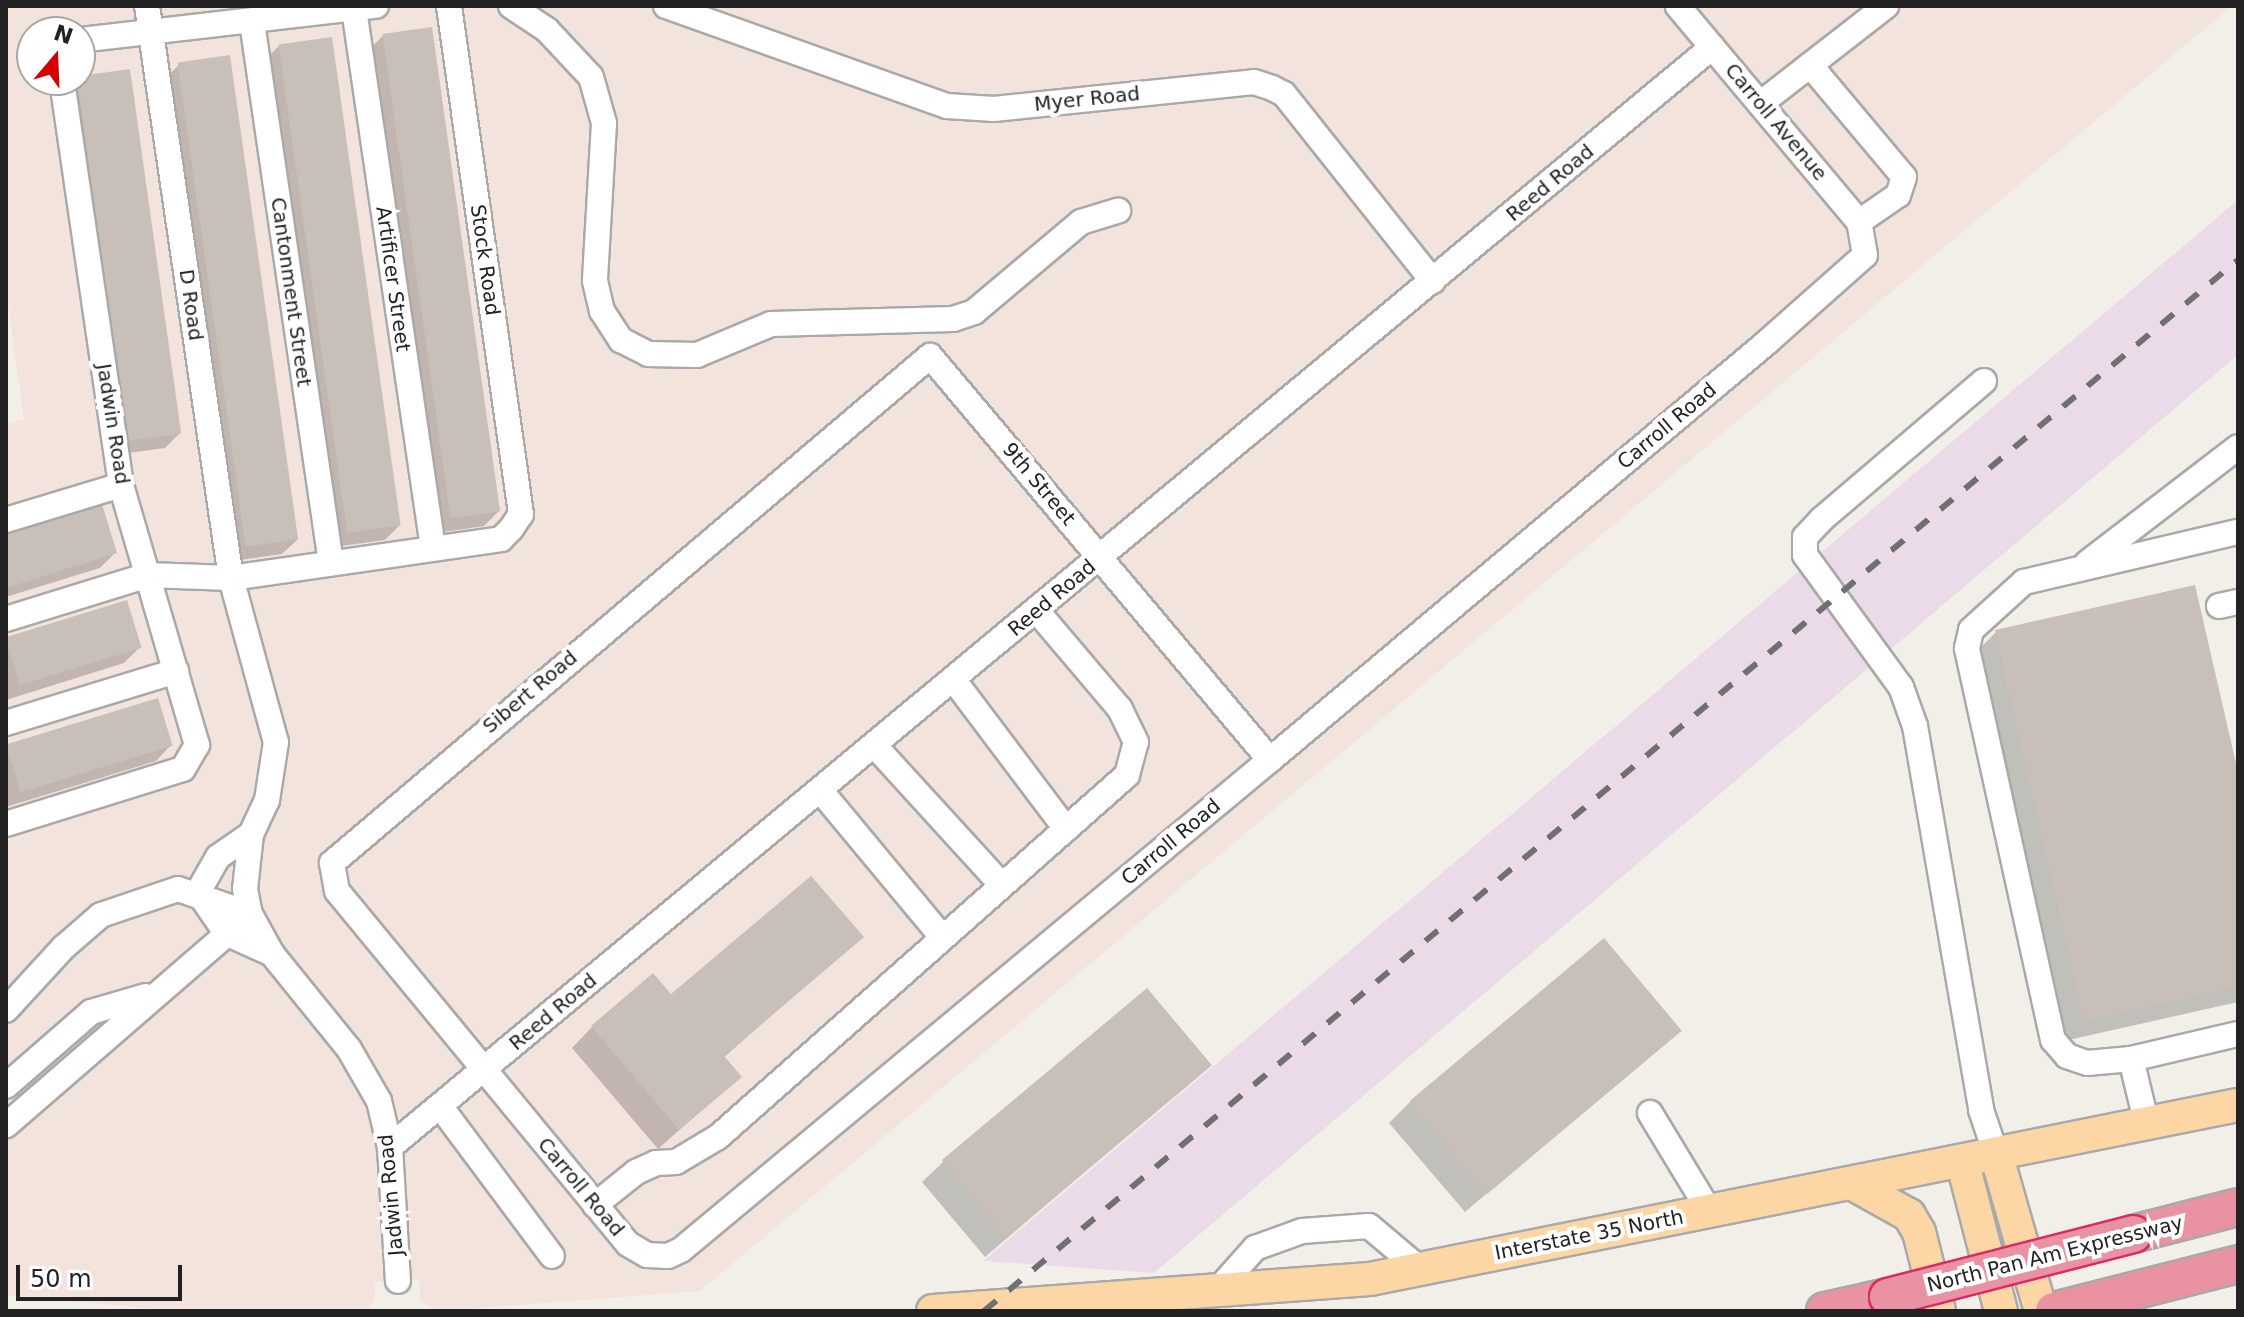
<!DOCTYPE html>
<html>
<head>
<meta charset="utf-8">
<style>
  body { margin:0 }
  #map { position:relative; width:2244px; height:1317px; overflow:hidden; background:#f2efe9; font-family:"DejaVu Sans",sans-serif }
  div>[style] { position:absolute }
  .industrial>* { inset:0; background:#ebdbe8 }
  .military>* { inset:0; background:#f3e3dd }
  .shadow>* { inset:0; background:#0003 }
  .building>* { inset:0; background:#c7bfb8; transform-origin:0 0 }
  .roads { filter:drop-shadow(2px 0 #a9a9a9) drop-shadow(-2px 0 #a9a9a9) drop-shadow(0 2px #a9a9a9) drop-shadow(0 -2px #a9a9a9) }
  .minor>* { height:24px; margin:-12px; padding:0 12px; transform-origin:12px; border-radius:12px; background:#fff }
  .major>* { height:32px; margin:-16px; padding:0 16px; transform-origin:16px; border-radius:16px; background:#fcd6a4 }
  .highway>* { height:36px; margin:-18px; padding:0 18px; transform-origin:18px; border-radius:18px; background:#e892a2 }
  .rail>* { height:6px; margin-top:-3px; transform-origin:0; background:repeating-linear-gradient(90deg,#707070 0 16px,transparent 0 32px) }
  .bridges { filter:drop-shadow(2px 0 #dc2a67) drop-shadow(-2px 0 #dc2a67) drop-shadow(0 2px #dc2a67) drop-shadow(0 -2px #dc2a67) }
  .highway-bridge>* { height:36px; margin:-18px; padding:0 18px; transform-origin:18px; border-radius:18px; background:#e892a2 }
  span { translate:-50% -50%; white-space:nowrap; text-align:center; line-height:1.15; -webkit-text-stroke:8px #fff; paint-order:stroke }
  .street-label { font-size:20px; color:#222 }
  .frame { position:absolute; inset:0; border:8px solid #222; pointer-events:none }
  .north { position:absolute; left:16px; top:16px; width:80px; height:80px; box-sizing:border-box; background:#fff; border:2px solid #a7a7a7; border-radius:50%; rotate:19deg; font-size:22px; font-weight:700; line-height:32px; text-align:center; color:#222 }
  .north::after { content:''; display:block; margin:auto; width:28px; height:36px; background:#d40000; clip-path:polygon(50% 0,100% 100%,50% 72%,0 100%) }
  .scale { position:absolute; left:16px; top:1265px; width:166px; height:36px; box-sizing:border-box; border:4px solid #222; border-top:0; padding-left:10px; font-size:24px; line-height:28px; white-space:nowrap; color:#222; -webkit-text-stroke:6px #fff; paint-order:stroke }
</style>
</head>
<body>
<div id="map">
  <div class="industrial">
    <i style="clip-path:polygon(2238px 200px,2238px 355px,1154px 1273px,983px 1261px)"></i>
  </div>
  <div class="military">
    <i style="clip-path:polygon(evenodd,6px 6px,2232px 6px,700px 1291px,438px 1311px,420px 1300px,419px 1279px,375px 1282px,375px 1300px,366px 1311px,177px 1311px,6px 1295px,6px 424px,24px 419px,6px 290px,6px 6px,32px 32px,80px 32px,80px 80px,32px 80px,32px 32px)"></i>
  </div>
  <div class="shadow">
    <i style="clip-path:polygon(383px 36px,500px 510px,484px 526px,437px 533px,367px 51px)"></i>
    <i style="clip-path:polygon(279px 46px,400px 525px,385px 540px,334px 547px,264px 61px)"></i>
    <i style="clip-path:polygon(179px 65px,298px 539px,282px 554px,233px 561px,163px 80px)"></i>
    <i style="clip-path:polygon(128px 71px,180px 433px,165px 448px,114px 455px,62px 94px,80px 78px)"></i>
    <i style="clip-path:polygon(6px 535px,115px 553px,100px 568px,6px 597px)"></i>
    <i style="clip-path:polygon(1996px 632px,2238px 781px,2238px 1002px,2064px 1041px,1975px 653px)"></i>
    <i style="clip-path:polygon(6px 640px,140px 647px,124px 663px,6px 700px)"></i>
    <i style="clip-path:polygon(171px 745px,156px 761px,6px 807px,6px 748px)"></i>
    <i style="clip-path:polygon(861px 937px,723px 1058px,739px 1077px,658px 1149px,572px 1048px,592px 1027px,671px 997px)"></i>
    <i style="clip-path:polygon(1679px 1030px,1465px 1212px,1389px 1123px,1410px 1102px)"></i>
    <i style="clip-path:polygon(1210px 1065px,985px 1257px,922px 1182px,943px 1162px)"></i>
  </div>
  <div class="building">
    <i style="left:432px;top:27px;width:489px;height:50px;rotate:82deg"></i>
    <i style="left:332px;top:37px;width:493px;height:54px;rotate:82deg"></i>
    <i style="left:230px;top:55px;width:489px;height:53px;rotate:82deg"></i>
    <i style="left:130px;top:69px;width:368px;height:54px;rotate:82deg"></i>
    <i style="clip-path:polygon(102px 504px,117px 553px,6px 588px,6px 533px)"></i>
    <i style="clip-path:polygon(2195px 585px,2238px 772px,2238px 987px,2084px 1021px,1995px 630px)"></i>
    <i style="left:127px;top:600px;width:50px;height:127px;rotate:73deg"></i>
    <i style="left:158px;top:698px;width:50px;height:159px;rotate:73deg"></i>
    <i style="clip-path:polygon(811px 876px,864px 937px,724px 1056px,742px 1077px,679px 1130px,591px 1026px,653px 973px,671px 994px)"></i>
    <i style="left:1604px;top:938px;width:121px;height:254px;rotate:50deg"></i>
    <i style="left:1147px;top:988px;width:101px;height:268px;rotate:50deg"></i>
  </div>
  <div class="roads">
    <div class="minor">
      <i style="left:147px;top:6px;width:578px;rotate:81.65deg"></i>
      <i style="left:231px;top:578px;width:170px;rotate:74.7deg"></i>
      <i style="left:276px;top:742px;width:59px;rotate:98.8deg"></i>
      <i style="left:267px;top:800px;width:38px;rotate:115deg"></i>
      <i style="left:251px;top:834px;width:55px;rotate:96.2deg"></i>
      <i style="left:245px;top:889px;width:25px;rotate:79deg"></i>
      <i style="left:250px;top:914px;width:46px;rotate:61.2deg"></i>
      <i style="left:272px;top:954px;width:122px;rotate:51deg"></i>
      <i style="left:349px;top:1049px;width:60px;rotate:60deg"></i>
      <i style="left:379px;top:1101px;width:47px;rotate:76.6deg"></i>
      <i style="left:390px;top:1147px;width:134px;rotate:86.6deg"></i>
      <i style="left:511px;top:6px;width:43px;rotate:33.7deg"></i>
      <i style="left:547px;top:30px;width:64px;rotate:46.9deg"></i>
      <i style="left:591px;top:77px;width:48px;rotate:74.2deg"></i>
      <i style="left:604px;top:123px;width:158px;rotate:93.3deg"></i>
      <i style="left:595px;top:281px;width:31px;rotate:77deg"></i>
      <i style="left:602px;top:311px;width:35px;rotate:57deg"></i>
      <i style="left:621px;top:340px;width:30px;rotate:27deg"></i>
      <i style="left:648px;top:354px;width:49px;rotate:1.2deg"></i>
      <i style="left:697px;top:355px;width:80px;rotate:-22.7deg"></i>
      <i style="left:771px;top:324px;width:182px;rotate:-1.6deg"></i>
      <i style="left:953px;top:319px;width:22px;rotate:-18deg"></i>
      <i style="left:974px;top:312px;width:140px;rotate:-40.1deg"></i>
      <i style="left:1081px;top:222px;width:39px;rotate:-17deg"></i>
      <i style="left:666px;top:6px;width:298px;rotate:19.6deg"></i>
      <i style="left:947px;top:106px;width:47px;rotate:3.7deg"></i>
      <i style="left:994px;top:109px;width:261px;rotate:-5.9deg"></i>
      <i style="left:1254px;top:82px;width:19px;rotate:18deg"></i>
      <i style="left:1272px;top:88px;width:13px;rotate:27deg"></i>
      <i style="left:1284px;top:94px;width:239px;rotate:51.5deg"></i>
      <i style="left:354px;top:9px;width:545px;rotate:81.66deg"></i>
      <i style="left:252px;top:22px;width:547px;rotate:81.69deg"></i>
      <i style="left:80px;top:40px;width:298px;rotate:-6.6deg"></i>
      <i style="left:1810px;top:65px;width:146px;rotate:50deg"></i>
      <i style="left:1904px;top:177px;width:19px;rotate:108deg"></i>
      <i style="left:1898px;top:195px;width:47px;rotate:145.3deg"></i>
      <i style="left:1760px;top:104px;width:160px;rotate:-37.9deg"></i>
      <i style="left:1984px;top:381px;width:213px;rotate:139.6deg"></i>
      <i style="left:1822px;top:519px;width:25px;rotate:133deg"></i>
      <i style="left:1805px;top:537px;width:18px;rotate:90deg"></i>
      <i style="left:1805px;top:555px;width:163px;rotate:54deg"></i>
      <i style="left:1901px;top:687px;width:41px;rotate:70.3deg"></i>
      <i style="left:1915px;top:726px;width:390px;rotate:80.2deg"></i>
      <i style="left:1981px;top:1110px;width:50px;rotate:71.2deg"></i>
      <i style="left:6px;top:520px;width:120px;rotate:-16.9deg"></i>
      <i style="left:2087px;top:563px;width:190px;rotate:-37.5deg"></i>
      <i style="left:2219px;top:606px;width:19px;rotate:-12deg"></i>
      <i style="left:6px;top:619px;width:149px;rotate:-17.2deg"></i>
      <i style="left:148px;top:575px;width:83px;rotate:2.1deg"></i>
      <i style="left:231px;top:578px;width:273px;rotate:-8.2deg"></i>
      <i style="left:501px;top:539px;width:14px;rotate:-45deg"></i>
      <i style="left:511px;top:529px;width:18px;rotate:-56deg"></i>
      <i style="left:521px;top:514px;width:513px;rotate:-98.07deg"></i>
      <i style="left:953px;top:679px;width:188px;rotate:53deg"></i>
      <i style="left:6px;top:723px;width:178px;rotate:-17deg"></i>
      <i style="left:874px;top:745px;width:190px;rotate:47.6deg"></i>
      <i style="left:1270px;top:760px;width:528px;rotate:-130.08deg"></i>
      <i style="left:930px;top:356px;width:784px;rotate:139.71deg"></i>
      <i style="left:332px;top:863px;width:28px;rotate:80deg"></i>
      <i style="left:337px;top:891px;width:457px;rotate:50.5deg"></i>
      <i style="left:628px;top:1244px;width:22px;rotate:30deg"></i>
      <i style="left:647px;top:1255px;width:21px;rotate:3deg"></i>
      <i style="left:668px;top:1256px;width:14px;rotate:-25deg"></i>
      <i style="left:681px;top:1250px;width:766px;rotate:-39.76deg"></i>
      <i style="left:1270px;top:760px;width:648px;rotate:-40.05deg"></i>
      <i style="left:1766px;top:343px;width:132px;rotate:-41.6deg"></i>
      <i style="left:1865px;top:255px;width:34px;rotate:-100deg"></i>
      <i style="left:1859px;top:222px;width:282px;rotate:-130deg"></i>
      <i style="left:820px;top:790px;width:192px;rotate:50.3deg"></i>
      <i style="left:6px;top:824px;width:185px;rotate:-17.3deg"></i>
      <i style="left:183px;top:769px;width:28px;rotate:-60deg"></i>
      <i style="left:197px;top:745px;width:271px;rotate:-106.3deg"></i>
      <i style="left:121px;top:485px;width:409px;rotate:-98.3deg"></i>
      <i style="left:251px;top:834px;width:40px;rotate:145.1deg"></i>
      <i style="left:218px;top:857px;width:40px;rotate:119.7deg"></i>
      <i style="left:198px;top:892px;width:50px;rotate:55.7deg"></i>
      <i style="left:226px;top:933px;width:51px;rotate:24.5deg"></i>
      <i style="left:6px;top:1010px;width:86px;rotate:-47.4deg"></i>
      <i style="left:64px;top:947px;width:49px;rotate:-40.9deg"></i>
      <i style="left:101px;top:915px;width:81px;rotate:-18.7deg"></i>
      <i style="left:178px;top:889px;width:76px;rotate:19.1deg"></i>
      <i style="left:250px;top:914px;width:323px;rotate:139.1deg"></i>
      <i style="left:2131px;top:1059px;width:44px;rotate:174.8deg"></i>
      <i style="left:2087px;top:1063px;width:21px;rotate:-161deg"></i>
      <i style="left:2067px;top:1056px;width:21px;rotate:-131deg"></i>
      <i style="left:2053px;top:1040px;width:401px;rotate:-102.4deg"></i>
      <i style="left:1967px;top:648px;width:18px;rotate:-77deg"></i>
      <i style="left:1971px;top:630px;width:72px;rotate:-42.2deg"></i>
      <i style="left:2024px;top:582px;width:220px;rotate:-13.2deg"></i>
      <i style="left:6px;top:1086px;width:113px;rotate:-41deg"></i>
      <i style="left:91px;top:1012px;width:57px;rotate:-16.2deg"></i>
      <i style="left:440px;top:1106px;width:187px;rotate:53.3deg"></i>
      <i style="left:1650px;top:1113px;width:116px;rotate:58.8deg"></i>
      <i style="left:2147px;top:1125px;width:68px;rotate:-103.6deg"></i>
      <i style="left:2131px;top:1059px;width:110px;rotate:-13.2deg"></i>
      <i style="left:390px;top:1147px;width:1720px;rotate:-39.76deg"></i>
      <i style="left:595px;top:1205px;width:53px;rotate:-38.8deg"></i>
      <i style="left:636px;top:1172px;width:22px;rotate:-24deg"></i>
      <i style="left:656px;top:1163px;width:20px;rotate:-3deg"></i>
      <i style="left:676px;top:1162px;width:49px;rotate:-30.8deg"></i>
      <i style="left:718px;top:1137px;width:546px;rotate:-41.51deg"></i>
      <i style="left:1127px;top:775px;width:34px;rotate:-75deg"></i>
      <i style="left:1136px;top:742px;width:37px;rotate:-116deg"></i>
      <i style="left:1120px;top:709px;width:130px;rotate:-130.3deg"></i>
      <i style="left:1214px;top:1294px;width:62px;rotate:-48.3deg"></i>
      <i style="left:1255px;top:1248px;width:50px;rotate:-19.9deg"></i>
      <i style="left:1302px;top:1231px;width:67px;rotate:-4.3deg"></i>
      <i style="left:1369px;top:1226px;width:67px;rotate:40.1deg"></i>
    </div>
    <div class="major">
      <i style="left:1997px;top:1157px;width:160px;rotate:74.1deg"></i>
      <i style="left:1963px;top:1164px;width:152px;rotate:75.5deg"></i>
      <i style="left:1855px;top:1185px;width:62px;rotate:29.1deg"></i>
      <i style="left:1909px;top:1215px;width:20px;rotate:60deg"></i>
      <i style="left:1919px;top:1232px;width:81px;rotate:75.8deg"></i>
      <i style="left:933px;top:1311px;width:438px;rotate:-4.2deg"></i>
      <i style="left:1370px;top:1279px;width:885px;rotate:-11.34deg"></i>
    </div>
    <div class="highway">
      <i style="left:2133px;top:1234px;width:108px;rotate:-14.4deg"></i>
      <i style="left:1825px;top:1311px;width:65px;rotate:-12.5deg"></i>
      <i style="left:2054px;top:1311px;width:190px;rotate:-14.3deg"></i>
    </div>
  </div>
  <div class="rail">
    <i style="left:984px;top:1311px;width:1636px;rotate:-39.97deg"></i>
  </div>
  <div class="bridges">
    <div class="highway-bridge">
      <i style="left:1888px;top:1297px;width:253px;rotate:-14.4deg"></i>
    </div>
  </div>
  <div class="street-label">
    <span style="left:1087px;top:99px;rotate:-6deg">Myer Road</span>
    <span style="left:1776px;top:122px;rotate:50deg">Carroll Avenue</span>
    <span style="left:1550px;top:183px;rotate:-40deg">Reed Road</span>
    <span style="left:485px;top:260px;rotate:82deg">Stock Road</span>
    <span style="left:393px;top:279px;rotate:82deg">Artificer Street</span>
    <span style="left:291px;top:292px;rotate:82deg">Cantonment Street</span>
    <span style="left:191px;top:305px;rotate:82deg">D Road</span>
    <span style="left:113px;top:424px;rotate:81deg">Jadwin Road</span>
    <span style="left:1667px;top:426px;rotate:-40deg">Carroll Road</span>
    <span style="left:1039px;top:484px;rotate:50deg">9th Street</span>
    <span style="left:1052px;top:598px;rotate:-40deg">Reed Road</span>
    <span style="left:530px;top:692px;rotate:-40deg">Sibert Road</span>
    <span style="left:1171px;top:842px;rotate:-40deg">Carroll Road</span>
    <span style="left:553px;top:1012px;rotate:-40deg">Reed Road</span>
    <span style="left:581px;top:1187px;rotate:50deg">Carroll Road</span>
    <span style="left:391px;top:1195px;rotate:-95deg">Jadwin Road</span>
    <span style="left:1589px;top:1235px;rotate:-11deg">Interstate 35 North</span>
    <span style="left:2055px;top:1254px;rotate:-14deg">North Pan Am Expressway</span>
  </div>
  <div class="frame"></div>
  <div class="north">N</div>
  <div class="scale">50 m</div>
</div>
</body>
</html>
